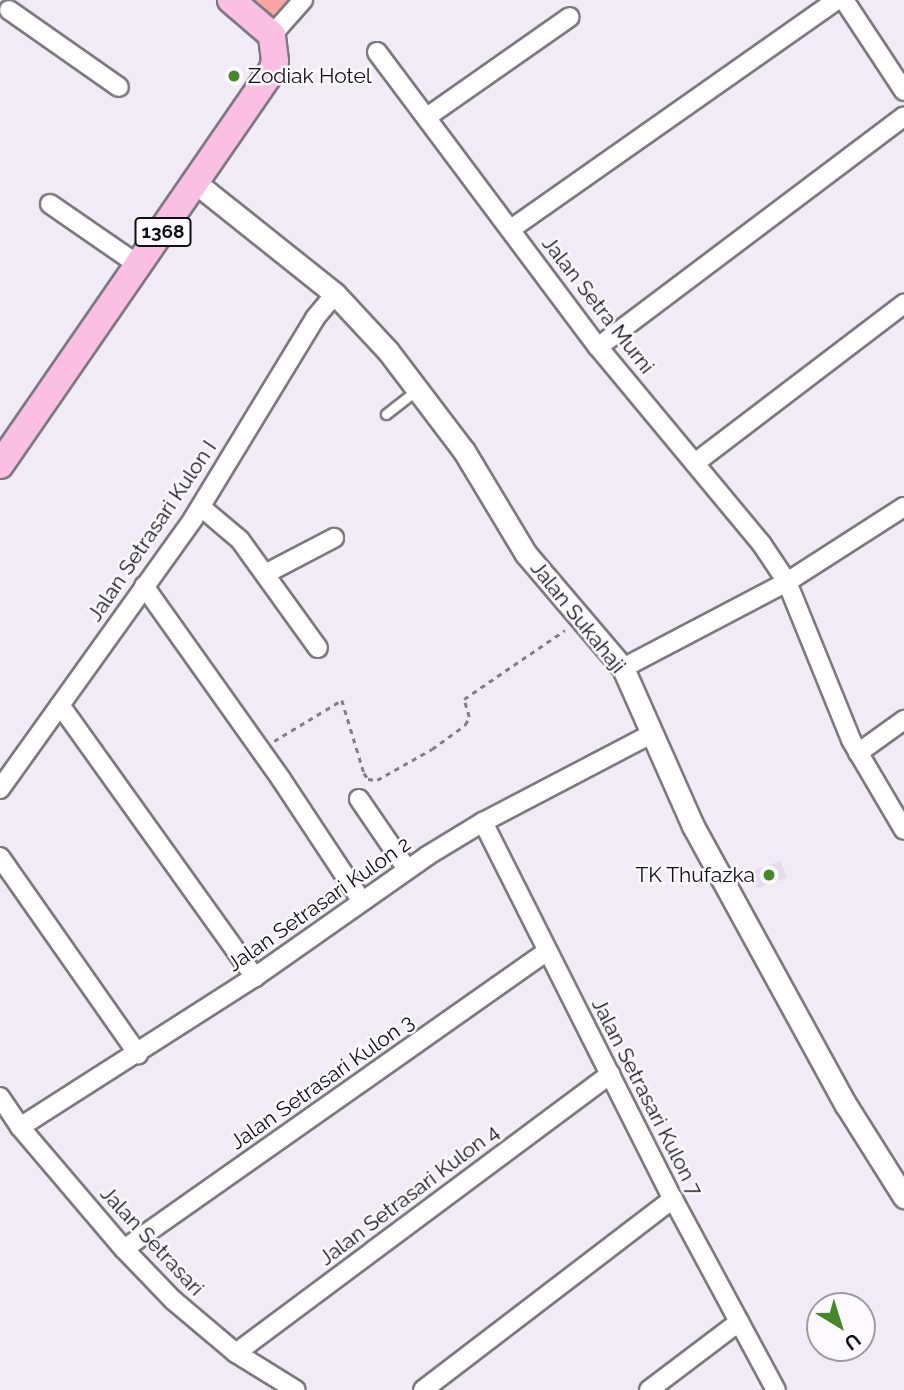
<!DOCTYPE html>
<html>
<head>
<meta charset="utf-8">
<style>
  body { margin:0 }
  #map { position:relative; width:904px; height:1390px; overflow:hidden; background:#f0ebf5; font-family:Raleway,sans-serif }
  div>[style] { position:absolute }
  .built>* { inset:0; background:#e5dcec; transform-origin:0 0 }
  .green>* { inset:0; background:#fba4a6 }
  .path>* { height:2.5px; margin-top:-1.25px; transform-origin:0; background:repeating-linear-gradient(90deg,#817e84 0 5px,transparent 0 10px) }
  .roads { filter:drop-shadow(2px 0 #7d7981) drop-shadow(-2px 0 #7d7981) drop-shadow(0 2px #7d7981) drop-shadow(0 -2px #7d7981) }
  .service>* { height:9px; margin:-4.5px; padding:0 4.5px; transform-origin:4.5px; border-radius:4.5px; background:#fff }
  .minor>* { height:18px; margin:-9px; padding:0 9px; transform-origin:9px; border-radius:9px; background:#fff }
  .tertiary>* { height:21px; margin:-10.5px; padding:0 10.5px; transform-origin:10.5px; border-radius:10.5px; background:#fff }
  .primary>* { height:26px; margin:-13px; padding:0 13px; transform-origin:13px; border-radius:13px; background:#fbbfe3 }
  .dots>* { width:19px; height:19px; translate:-50% -50%; box-sizing:border-box; border:4px solid #fcf9ff; border-radius:50% }
  span { translate:-50% -50%; white-space:nowrap; text-align:center; line-height:1.15; -webkit-text-stroke:5px #fcf9ff; paint-order:stroke }
  .shield-label span { padding:2px 5px; background:#fcf9ff; border:2px solid; border-radius:5px; -webkit-text-stroke-width:0 }
  .shield-label { font-size:19px; color:#110f12; font-weight:700 }
  .poi-label { font-size:21px; color:#110f12 }
  .left { translate:0 -50%; text-align:left }
  .right { translate:-100% -50%; text-align:right }
  .street-label { font-size:21px; color:#110f12 }
  .north { position:absolute; left:806px; top:1292px; width:70px; height:70px; box-sizing:border-box; background:#fcf9ff; border:2px solid #9e9ba0; border-radius:50%; rotate:142deg; font-size:19px; font-weight:700; line-height:28px; text-align:center; color:#110f12 }
  .north::after { content:''; display:block; margin:auto; width:24px; height:32px; background:#46872a; clip-path:polygon(50% 0,100% 100%,50% 72%,0 100%) }
</style>
</head>
<body>
<div id="map">
  <div class="built">
    <i style="left:781px;top:861px;width:18px;height:32px;rotate:71deg"></i>
  </div>
  <div class="green">
    <i style="clip-path:polygon(247px 0,300px 0,281px 25px)"></i>
  </div>
  <div class="path">
    <i style="left:274px;top:741px;width:79px;rotate:-31.1deg"></i>
    <i style="left:342px;top:700px;width:76px;rotate:73.2deg"></i>
    <i style="left:364px;top:773px;width:7px;rotate:56deg"></i>
    <i style="left:368px;top:779px;width:9px;rotate:6deg"></i>
    <i style="left:377px;top:780px;width:63px;rotate:-29.4deg"></i>
    <i style="left:432px;top:749px;width:41px;rotate:-36deg"></i>
    <i style="left:465px;top:725px;width:9px;rotate:-63deg"></i>
    <i style="left:469px;top:717px;width:19px;rotate:-106deg"></i>
    <i style="left:464px;top:699px;width:122px;rotate:-34.3deg"></i>
  </div>
  <div class="roads">
    <div class="service">
      <i style="left:386px;top:414px;width:39px;rotate:-38deg"></i>
    </div>
    <div class="minor">
      <i style="left:844px;top:0;width:109px;rotate:56.6deg"></i>
      <i style="left:9px;top:10px;width:134px;rotate:35deg"></i>
      <i style="left:272px;top:35px;width:47px;rotate:-48.5deg"></i>
      <i style="left:377px;top:52px;width:369px;rotate:53.2deg"></i>
      <i style="left:598px;top:347px;width:255px;rotate:50.3deg"></i>
      <i style="left:761px;top:543px;width:47px;rotate:56.3deg"></i>
      <i style="left:787px;top:582px;width:170px;rotate:67.9deg"></i>
      <i style="left:851px;top:740px;width:104px;rotate:59.5deg"></i>
      <i style="left:427px;top:117px;width:174px;rotate:-35deg"></i>
      <i style="left:50px;top:204px;width:109px;rotate:34.6deg"></i>
      <i style="left:511px;top:229px;width:398px;rotate:-35.1deg"></i>
      <i style="left:598px;top:347px;width:383px;rotate:-37deg"></i>
      <i style="left:695px;top:463px;width:263px;rotate:-37.3deg"></i>
      <i style="left:201px;top:507px;width:51px;rotate:40.2deg"></i>
      <i style="left:240px;top:540px;width:133px;rotate:54.2deg"></i>
      <i style="left:265px;top:574px;width:78px;rotate:-27.6deg"></i>
      <i style="left:144px;top:586px;width:237px;rotate:54.6deg"></i>
      <i style="left:281px;top:779px;width:145px;rotate:56.5deg"></i>
      <i style="left:623px;top:668px;width:185px;rotate:-27.7deg"></i>
      <i style="left:787px;top:582px;width:139px;rotate:-32.7deg"></i>
      <i style="left:60px;top:705px;width:335px;rotate:54.4deg"></i>
      <i style="left:858px;top:753px;width:57px;rotate:-35.7deg"></i>
      <i style="left:0;top:789px;width:332px;rotate:-54.4deg"></i>
      <i style="left:193px;top:519px;width:235px;rotate:-58.7deg"></i>
      <i style="left:315px;top:318px;width:31px;rotate:-50deg"></i>
      <i style="left:359px;top:799px;width:85px;rotate:55.6deg"></i>
      <i style="left:483px;top:822px;width:422px;rotate:63.3deg"></i>
      <i style="left:673px;top:1199px;width:217px;rotate:61.7deg"></i>
      <i style="left:0;top:857px;width:241px;rotate:55deg"></i>
      <i style="left:0;top:1097px;width:36px;rotate:56deg"></i>
      <i style="left:20px;top:1127px;width:160px;rotate:49.6deg"></i>
      <i style="left:124px;top:1249px;width:71px;rotate:46.1deg"></i>
      <i style="left:173px;top:1300px;width:82px;rotate:40.1deg"></i>
      <i style="left:236px;top:1353px;width:70px;rotate:31.7deg"></i>
      <i style="left:20px;top:1127px;width:279px;rotate:-32.6deg"></i>
      <i style="left:255px;top:977px;width:210px;rotate:-35.1deg"></i>
      <i style="left:427px;top:856px;width:66px;rotate:-31.3deg"></i>
      <i style="left:483px;top:822px;width:192px;rotate:-27.6deg"></i>
      <i style="left:124px;top:1249px;width:516px;rotate:-35.14deg"></i>
      <i style="left:236px;top:1353px;width:467px;rotate:-36.7deg"></i>
      <i style="left:423px;top:1390px;width:315px;rotate:-37.4deg"></i>
      <i style="left:649px;top:1390px;width:113px;rotate:-37.1deg"></i>
    </div>
    <div class="tertiary">
      <i style="left:196px;top:183px;width:178px;rotate:38.6deg"></i>
      <i style="left:335px;top:294px;width:78px;rotate:47.1deg"></i>
      <i style="left:388px;top:351px;width:126px;rotate:52.8deg"></i>
      <i style="left:464px;top:451px;width:120px;rotate:59deg"></i>
      <i style="left:526px;top:554px;width:150px;rotate:49.6deg"></i>
      <i style="left:623px;top:668px;width:173px;rotate:66.1deg"></i>
      <i style="left:693px;top:826px;width:318px;rotate:61.3deg"></i>
      <i style="left:846px;top:1105px;width:109px;rotate:57.8deg"></i>
    </div>
    <div class="primary">
      <i style="left:0;top:465px;width:479px;rotate:-55.4deg"></i>
      <i style="left:272px;top:71px;width:10px;rotate:-73deg"></i>
      <i style="left:275px;top:61px;width:26px;rotate:-97deg"></i>
      <i style="left:272px;top:35px;width:54px;rotate:-139.5deg"></i>
    </div>
  </div>
  <div class="dots">
    <i style="left:234px;top:76px;background:#46872a"></i>
    <i style="left:769px;top:875px;background:#46872a"></i>
  </div>
  <div class="shield-label">
    <span style="left:163px;top:232px">1368</span>
  </div>
  <div class="poi-label">
    <span class="left" style="left:248px;top:76px">Zodiak Hotel</span>
    <span class="right" style="left:755px;top:875px">TK Thufazka</span>
  </div>
  <div class="street-label">
    <span style="left:598px;top:305px;rotate:52deg">Jalan Setra Murni</span>
    <span style="left:152px;top:531px;rotate:-56deg">Jalan Setrasari Kulon I</span>
    <span style="left:578px;top:617px;rotate:51deg">Jalan Sukahaji</span>
    <span style="left:319px;top:904px;rotate:-35deg">Jalan Setrasari Kulon 2</span>
    <span style="left:322px;top:1082px;rotate:-35deg">Jalan Setrasari Kulon 3</span>
    <span style="left:647px;top:1097px;rotate:63deg">Jalan Setrasari Kulon 7</span>
    <span style="left:409px;top:1195px;rotate:-37deg">Jalan Setrasari Kulon 4</span>
    <span style="left:152px;top:1241px;rotate:47deg">Jalan Setrasari</span>
  </div>
  <div class="north">U</div>
</div>
</body>
</html>
